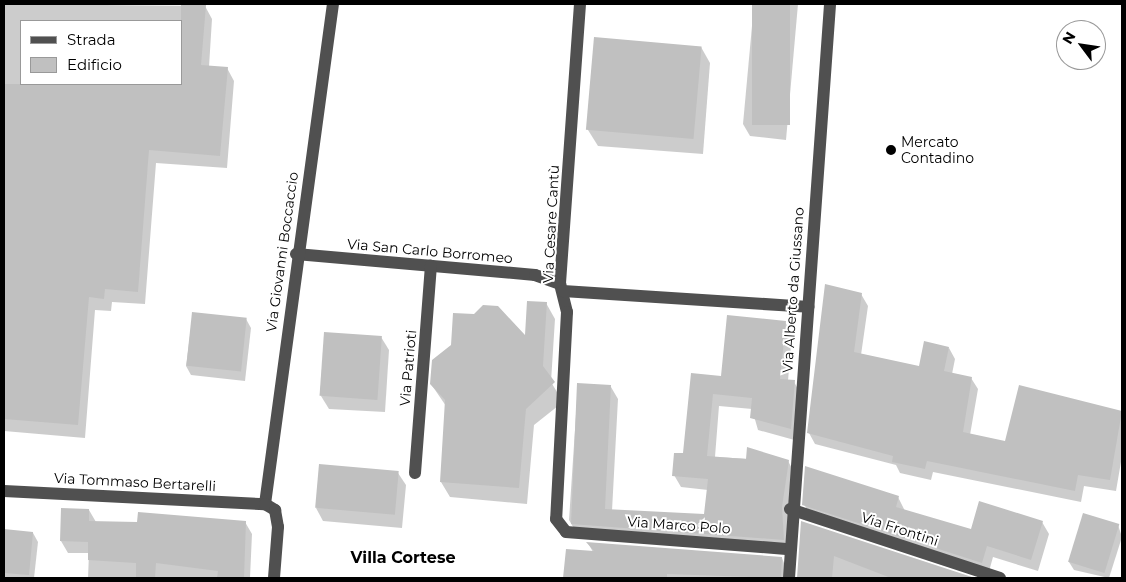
<!DOCTYPE html>
<html>
<head>
<meta charset="utf-8">
<style>
  body { margin:0 }
  #map { position:relative; width:1126px; height:582px; overflow:hidden; background:#fff; font-family:Montserrat,sans-serif }
  div>[style] { position:absolute }
  .shadow>* { inset:0; background:#0003 }
  .building>* { inset:0; background:#c0c0c0; transform-origin:0 0 }
  .minor>* { height:12px; margin:-6px; padding:0 6px; transform-origin:6px; border-radius:6px; background:#505050 }
  .dots>* { width:14px; height:14px; translate:-50% -50%; box-sizing:border-box; border:2px solid #fff; border-radius:50% }
  span { translate:-50% -50%; white-space:nowrap; text-align:center; line-height:1.15; -webkit-text-stroke:4px #fff; paint-order:stroke }
  .poi-label { font-size:14px; color:#000 }
  .left { translate:0 -50%; text-align:left }
  .street-label { font-size:14px; color:#000 }
  .quarter-label { font-size:16px; color:#000; font-weight:700 }
  .frame { position:absolute; inset:0; border:5px solid #000; pointer-events:none }
  .legend { position:absolute; left:20px; top:20px; width:162px; height:65px; box-sizing:border-box; background:#fff; border:1px solid #999; margin:0; padding:6px 9px; list-style:none; font-size:15px; color:#000 }
  .legend li { display:flex; align-items:center; gap:10px; height:25px }
  .legend b { width:25px; border:1px solid #999 }
  .north { position:absolute; left:1056px; top:20px; width:50px; height:50px; box-sizing:border-box; background:#fff; border:1px solid #999; border-radius:50%; rotate:301deg; font-size:14px; font-weight:700; line-height:20px; text-align:center; color:#000 }
  .north::after { content:''; display:block; margin:auto; width:18px; height:22px; background:#000; clip-path:polygon(50% 0,100% 100%,50% 72%,0 100%) }
</style>
</head>
<body>
<div id="map">
  <div class="shadow">
    <i style="clip-path:polygon(evenodd,4px 4px,205px 6px,212px 19px,209px 67px,227px 68px,234px 81px,227px 168px,156px 163px,145px 304px,112px 302px,111px 311px,95px 310px,85px 438px,4px 431px,4px 4px,21px 21px,181px 21px,181px 84px,21px 84px,21px 21px)"></i>
    <i style="clip-path:polygon(754px 4px,798px 4px,786px 140px,750px 136px,743px 124px)"></i>
    <i style="clip-path:polygon(701px 47px,710px 63px,703px 154px,598px 146px,588px 130px)"></i>
    <i style="clip-path:polygon(861px 294px,868px 306px,861px 355px,920px 367px,949px 348px,955px 359px,952px 374px,971px 378px,978px 389px,970px 435px,1006px 442px,1121px 413px,1122px 456px,1116px 491px,1084px 486px,1081px 502px,933px 472px,931px 480px,900px 473px,896px 465px,815px 444px,809px 433px)"></i>
    <i style="clip-path:polygon(546px 303px,555px 319px,551px 382px,563px 402px,534px 425px,527px 504px,450px 497px,441px 482px,446px 406px,431px 384px,526px 338px)"></i>
    <i style="clip-path:polygon(193px 313px,246px 319px,251px 328px,245px 381px,191px 375px,186px 366px)"></i>
    <i style="clip-path:polygon(785px 322px,792px 334px,788px 381px,794px 382px,801px 394px,798px 441px,758px 430px,752px 409px,719px 406px,715px 457px,788px 461px,795px 474px,790px 552px,576px 532px,569px 520px,578px 384px,611px 387px,618px 399px,612px 511px,705px 516px,708px 490px,681px 487px,674px 475px,684px 455px,692px 375px,723px 377px)"></i>
    <i style="clip-path:polygon(381px 337px,389px 350px,385px 412px,329px 409px,321px 396px)"></i>
    <i style="clip-path:polygon(398px 473px,406px 485px,402px 528px,323px 521px,316px 508px)"></i>
    <i style="clip-path:polygon(898px 497px,905px 511px,972px 530px,1042px 522px,1049px 534px,1038px 571px,993px 557px,988px 575px,811px 517px,804px 504px)"></i>
    <i style="clip-path:polygon(89px 510px,96px 522px,245px 522px,252px 534px,250px 578px,88px 578px,89px 553px,68px 553px,61px 541px)"></i>
    <i style="clip-path:polygon(802px 523px,971px 578px,798px 578px)"></i>
    <i style="clip-path:polygon(1118px 525px,1122px 537px,1109px 578px,1074px 570px,1069px 562px)"></i>
    <i style="clip-path:polygon(4px 530px,33px 533px,38px 542px,34px 578px,4px 578px)"></i>
    <i style="clip-path:polygon(588px 543px,782px 558px,790px 578px,564px 578px,567px 550px,593px 552px)"></i>
  </div>
  <div class="building">
    <i style="clip-path:polygon(181px 4px,206px 5px,201px 65px,228px 67px,220px 156px,149px 150px,138px 292px,105px 289px,104px 299px,89px 297px,78px 425px,4px 419px,4px 84px,181px 84px)"></i>
    <i style="left:752px;top:4px;width:38px;height:121px"></i>
    <i style="left:594px;top:37px;width:108px;height:93px;rotate:5deg"></i>
    <i style="clip-path:polygon(825px 284px,862px 293px,854px 352px,919px 366px,924px 341px,949px 347px,944px 371px,972px 377px,963px 432px,1005px 441px,1019px 385px,1122px 411px,1110px 480px,1078px 475px,1075px 491px,927px 461px,925px 469px,892px 462px,893px 456px,807px 433px)"></i>
    <i style="clip-path:polygon(527px 301px,547px 302px,543px 366px,555px 382px,526px 409px,519px 488px,440px 482px,445px 400px,430px 384px,432px 360px,451px 345px,453px 313px,474px 314px,483px 305px,498px 306px,525px 335px)"></i>
    <i style="left:192px;top:312px;width:55px;height:54px;rotate:6deg"></i>
    <i style="clip-path:polygon(727px 315px,786px 321px,780px 379px,795px 380px,791px 429px,750px 418px,752px 398px,713px 394px,707px 456px,746px 459px,747px 447px,789px 460px,782px 507px,784px 540px,571px 524px,577px 383px,611px 385px,605px 509px,704px 514px,708px 479px,672px 476px,674px 453px,683px 453px,691px 373px,721px 376px)"></i>
    <i style="left:324px;top:332px;width:58px;height:64px;rotate:4deg"></i>
    <i style="left:319px;top:464px;width:80px;height:44px;rotate:5deg"></i>
    <i style="clip-path:polygon(805px 466px,899px 496px,896px 507px,971px 529px,979px 501px,1043px 521px,1031px 560px,987px 546px,982px 563px,802px 505px)"></i>
    <i style="clip-path:polygon(61px 508px,89px 509px,89px 521px,137px 522px,138px 512px,246px 521px,244px 578px,217px 578px,218px 571px,156px 563px,155px 578px,136px 578px,136px 563px,88px 560px,88px 542px,60px 541px)"></i>
    <i style="left:1083px;top:513px;width:38px;height:51px;rotate:17deg"></i>
    <i style="clip-path:polygon(801px 521px,975px 578px,891px 578px,834px 556px,832px 578px,797px 578px)"></i>
    <i style="clip-path:polygon(4px 529px,33px 532px,29px 575px,4px 573px)"></i>
    <i style="clip-path:polygon(586px 542px,782px 557px,781px 578px,667px 574px,667px 578px,563px 578px,566px 549px,594px 551px)"></i>
  </div>
  <div class="minor">
    <i style="left:580px;top:4px;width:281px;rotate:94.1deg"></i>
    <i style="left:560px;top:284px;width:29px;rotate:76deg"></i>
    <i style="left:567px;top:312px;width:207px;rotate:93deg"></i>
    <i style="left:556px;top:519px;width:16px;rotate:52deg"></i>
    <i style="left:566px;top:532px;width:224px;rotate:4.4deg"></i>
    <i style="left:296px;top:254px;width:240px;rotate:5deg"></i>
    <i style="left:535px;top:275px;width:27px;rotate:20deg"></i>
    <i style="left:563px;top:291px;width:246px;rotate:3.7deg"></i>
    <i style="left:415px;top:473px;width:208px;rotate:-85.6deg"></i>
    <i style="left:4px;top:491px;width:261px;rotate:2.9deg"></i>
    <i style="left:265px;top:504px;width:505px;rotate:-82.26deg"></i>
    <i style="left:265px;top:504px;width:12px;rotate:31deg"></i>
    <i style="left:275px;top:510px;width:17px;rotate:80deg"></i>
    <i style="left:278px;top:527px;width:51px;rotate:94.5deg"></i>
    <i style="left:790px;top:509px;width:221px;rotate:18.2deg"></i>
    <i style="left:789px;top:578px;width:575px;rotate:-85.91deg"></i>
  </div>
  <div class="dots">
    <i style="left:891px;top:150px;background:#000"></i>
  </div>
  <div class="poi-label">
    <span class="left" style="left:901px;top:150px">Mercato<br>Contadino</span>
  </div>
  <div class="street-label">
    <span style="left:551px;top:224px;rotate:-87deg">Via Cesare Cantù</span>
    <span style="left:430px;top:251px;rotate:5deg">Via San Carlo Borromeo</span>
    <span style="left:282px;top:252px;rotate:-82deg">Via Giovanni Boccaccio</span>
    <span style="left:793px;top:290px;rotate:-86deg">Via Alberto da Giussano</span>
    <span style="left:408px;top:368px;rotate:-85deg">Via Patrioti</span>
    <span style="left:135px;top:482px;rotate:3deg">Via Tommaso Bertarelli</span>
    <span style="left:679px;top:525px;rotate:4deg">Via Marco Polo</span>
    <span style="left:900px;top:529px;rotate:18deg">Via Frontini</span>
  </div>
  <div class="quarter-label">
    <span style="left:403px;top:558px">Villa Cortese</span>
  </div>
  <div class="frame"></div>
  <ul class="legend">
  <li><b style="height:6px;background:#505050"></b>Strada</li>
  <li><b style="height:14px;background:#c0c0c0"></b>Edificio</li>
  </ul>
  <div class="north">N</div>
</div>
</body>
</html>
